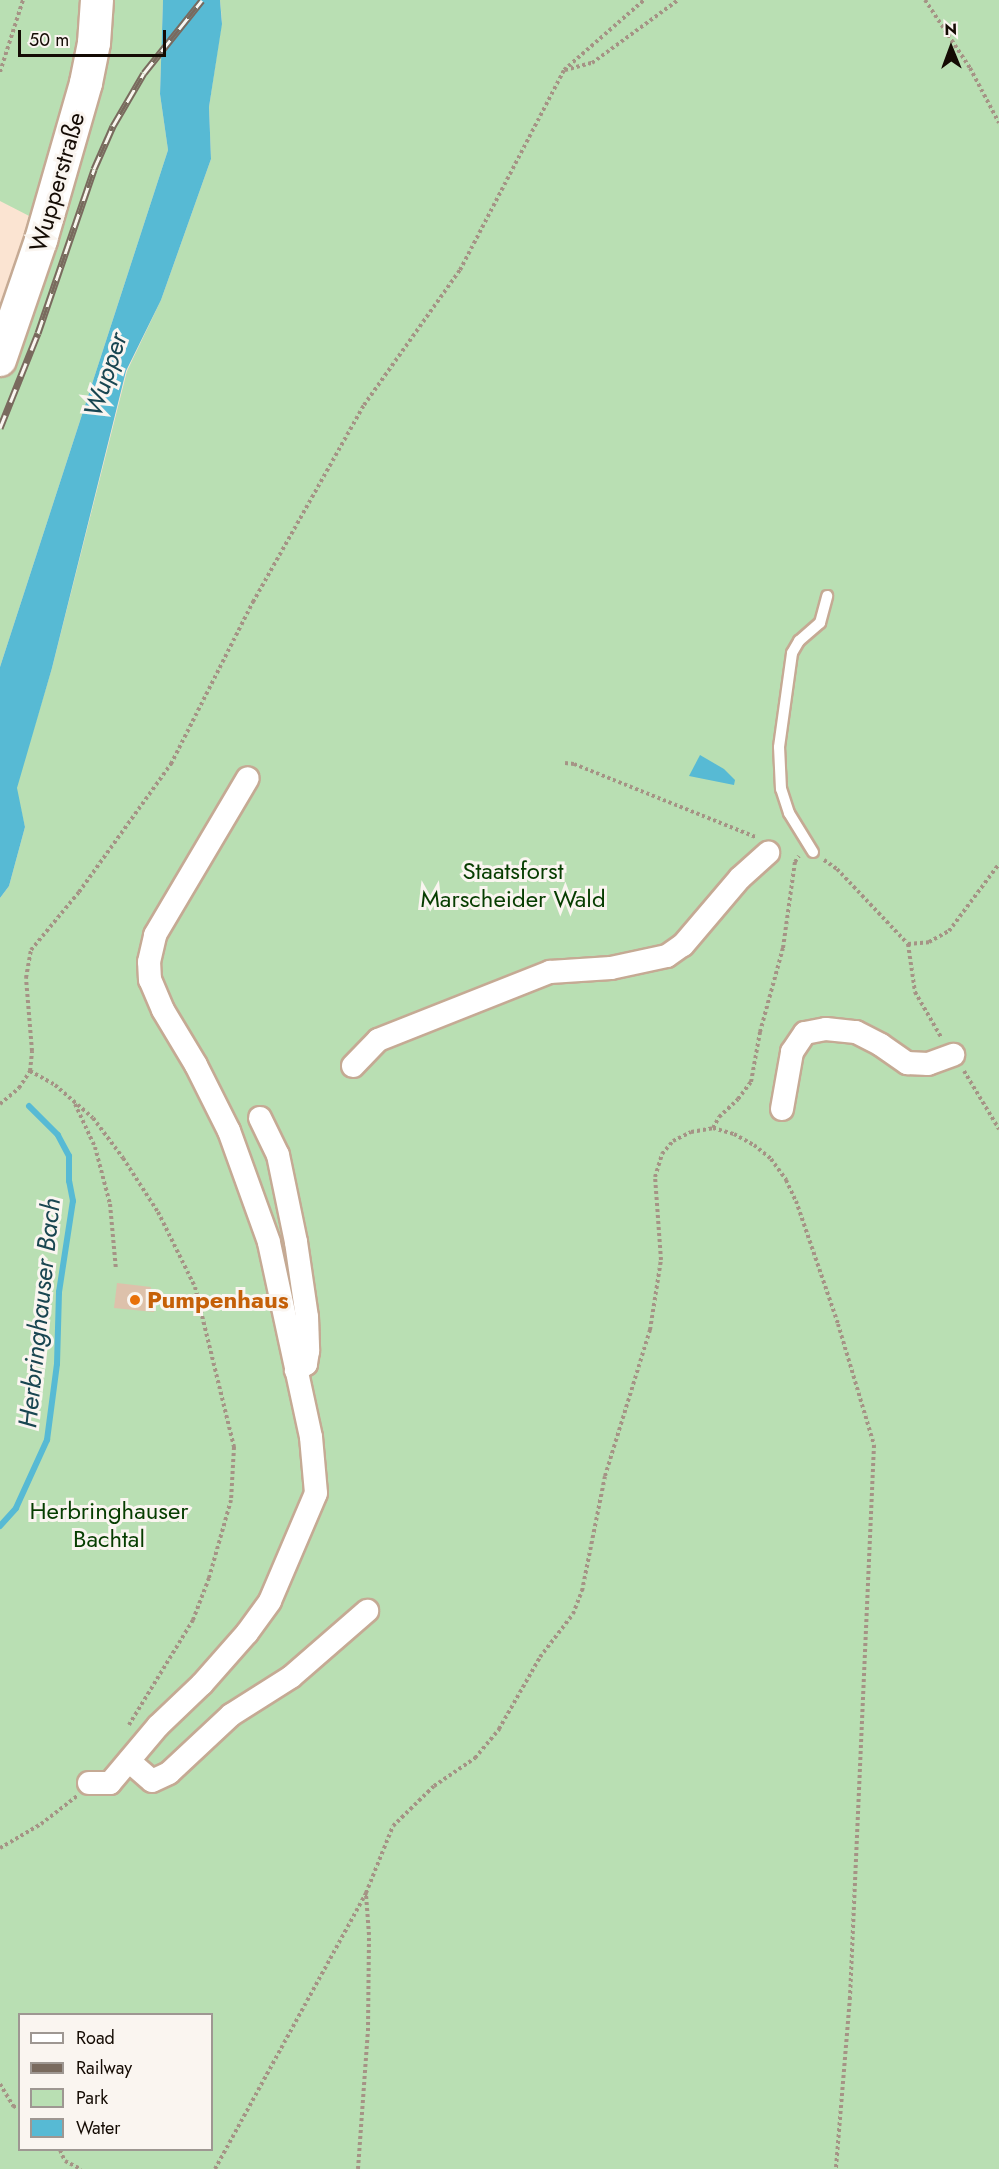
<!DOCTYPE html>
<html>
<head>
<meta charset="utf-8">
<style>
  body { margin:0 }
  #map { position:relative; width:999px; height:2169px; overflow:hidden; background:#fbe4d2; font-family:Jost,sans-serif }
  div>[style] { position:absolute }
  .green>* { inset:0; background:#b9dfb3 }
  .water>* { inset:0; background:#57bad4 }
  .stream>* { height:6px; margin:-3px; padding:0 3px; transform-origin:3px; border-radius:3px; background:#57bad4 }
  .building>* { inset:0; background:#ddc1ab }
  .path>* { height:4px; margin-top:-2px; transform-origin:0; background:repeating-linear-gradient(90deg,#a59385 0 3px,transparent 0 6px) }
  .roads { filter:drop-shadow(2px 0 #c5aa94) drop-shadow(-2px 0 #c5aa94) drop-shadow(0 2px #c5aa94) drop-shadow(0 -2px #c5aa94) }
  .service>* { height:10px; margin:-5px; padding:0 5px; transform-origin:5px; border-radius:5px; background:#fff }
  .minor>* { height:22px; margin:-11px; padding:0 11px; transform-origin:11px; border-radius:11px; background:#fff }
  .secondary>* { height:32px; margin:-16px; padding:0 16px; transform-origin:16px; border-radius:16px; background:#fff }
  .rail>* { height:7px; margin-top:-3.5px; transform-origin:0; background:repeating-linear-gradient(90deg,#faf5f0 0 14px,#796a5e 0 28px); box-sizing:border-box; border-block:2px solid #796a5e }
  .dots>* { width:16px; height:16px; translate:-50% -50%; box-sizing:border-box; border:3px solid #faf5f0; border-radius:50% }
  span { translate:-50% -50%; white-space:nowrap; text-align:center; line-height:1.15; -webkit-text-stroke:6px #faf5f0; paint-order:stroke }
  .street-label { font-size:24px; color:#140b04 }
  .park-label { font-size:24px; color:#063d00 }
  .food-label { font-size:24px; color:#c56008; font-weight:700 }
  .left { translate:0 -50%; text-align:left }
  .water-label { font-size:26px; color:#194651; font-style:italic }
  .legend { position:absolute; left:18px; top:2013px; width:195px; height:138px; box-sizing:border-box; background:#faf5f0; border:2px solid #9e9792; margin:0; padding:8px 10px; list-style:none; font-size:18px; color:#140b04 }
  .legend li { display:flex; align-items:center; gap:12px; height:30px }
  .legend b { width:30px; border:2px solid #9e9792 }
  .north { position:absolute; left:921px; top:18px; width:60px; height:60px; -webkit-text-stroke:4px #faf5f0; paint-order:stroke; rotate:359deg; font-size:16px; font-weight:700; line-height:24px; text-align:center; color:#140b04 }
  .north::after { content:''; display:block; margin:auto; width:21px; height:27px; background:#140b04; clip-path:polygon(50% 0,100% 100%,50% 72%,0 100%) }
  .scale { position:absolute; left:18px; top:30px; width:148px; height:27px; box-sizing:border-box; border:3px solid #140b04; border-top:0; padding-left:8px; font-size:18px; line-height:21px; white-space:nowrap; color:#140b04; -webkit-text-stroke:4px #faf5f0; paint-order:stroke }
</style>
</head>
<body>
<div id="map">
  <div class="green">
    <i style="clip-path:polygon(0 0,163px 0,160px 94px,168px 150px,0 667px,0 324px,37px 220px,0 201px)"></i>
    <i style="clip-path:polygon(evenodd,220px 0,999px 0,999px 2169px,0 2169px,0 898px,9px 886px,25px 827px,16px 788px,52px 668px,127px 371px,161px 300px,211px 159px,209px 107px,222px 21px,220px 0,20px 2014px,212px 2014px,212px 2150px,20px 2150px,20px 2014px)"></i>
  </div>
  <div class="water">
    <i style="clip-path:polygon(163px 0,220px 0,222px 24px,209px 107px,211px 159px,161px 300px,126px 371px,52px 668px,17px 788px,25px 827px,9px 886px,0 898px,0 667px,168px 150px,160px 94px)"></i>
    <i style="clip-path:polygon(700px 755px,724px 769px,735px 780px,734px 785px,689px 776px)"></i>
  </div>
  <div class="stream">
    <i style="left:0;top:1526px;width:24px;rotate:-48deg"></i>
    <i style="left:16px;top:1508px;width:75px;rotate:-65.5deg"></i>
    <i style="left:47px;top:1440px;width:77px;rotate:-82.5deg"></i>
    <i style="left:57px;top:1364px;width:72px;rotate:-88.4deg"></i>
    <i style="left:59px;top:1292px;width:92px;rotate:-81.3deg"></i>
    <i style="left:73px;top:1201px;width:20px;rotate:-101deg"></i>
    <i style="left:69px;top:1181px;width:25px;rotate:-90deg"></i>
    <i style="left:69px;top:1156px;width:24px;rotate:-118deg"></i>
    <i style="left:58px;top:1135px;width:41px;rotate:-135deg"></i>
  </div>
  <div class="building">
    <i style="clip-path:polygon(117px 1283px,151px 1287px,150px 1292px,156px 1293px,154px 1312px,114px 1308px)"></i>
  </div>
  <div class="path">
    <i style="left:925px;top:0;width:82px;rotate:56.5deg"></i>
    <i style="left:970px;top:68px;width:62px;rotate:62.2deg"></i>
    <i style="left:565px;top:70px;width:28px;rotate:-15deg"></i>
    <i style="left:592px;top:63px;width:107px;rotate:-36.2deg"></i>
    <i style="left:0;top:72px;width:76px;rotate:-72.3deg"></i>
    <i style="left:565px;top:763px;width:9px;rotate:6deg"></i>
    <i style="left:574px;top:764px;width:196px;rotate:21.9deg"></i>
    <i style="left:824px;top:860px;width:16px;rotate:35deg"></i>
    <i style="left:837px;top:869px;width:103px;rotate:46.6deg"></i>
    <i style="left:908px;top:944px;width:49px;rotate:81.7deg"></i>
    <i style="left:915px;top:992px;width:52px;rotate:60deg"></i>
    <i style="left:908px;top:944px;width:21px;rotate:-5deg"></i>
    <i style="left:929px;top:942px;width:23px;rotate:-29deg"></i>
    <i style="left:949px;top:931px;width:84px;rotate:-53.3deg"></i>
    <i style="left:30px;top:1071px;width:29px;rotate:29deg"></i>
    <i style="left:55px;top:1085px;width:50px;rotate:41deg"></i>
    <i style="left:93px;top:1118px;width:50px;rotate:53.1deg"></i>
    <i style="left:123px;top:1158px;width:64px;rotate:57.1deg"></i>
    <i style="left:158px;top:1212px;width:84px;rotate:63.7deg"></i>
    <i style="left:195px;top:1287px;width:165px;rotate:76.3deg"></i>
    <i style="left:234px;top:1447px;width:53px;rotate:93.2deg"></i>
    <i style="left:231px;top:1500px;width:81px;rotate:105.8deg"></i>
    <i style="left:209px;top:1578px;width:45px;rotate:110.9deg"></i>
    <i style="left:193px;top:1620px;width:123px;rotate:121.4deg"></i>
    <i style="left:964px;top:1071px;width:68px;rotate:58.9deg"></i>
    <i style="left:0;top:1104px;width:25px;rotate:-40deg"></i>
    <i style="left:19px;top:1088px;width:20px;rotate:-57deg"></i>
    <i style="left:30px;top:1071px;width:20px;rotate:-84deg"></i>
    <i style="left:32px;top:1051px;width:73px;rotate:-94.7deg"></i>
    <i style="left:26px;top:978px;width:28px;rotate:-80deg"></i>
    <i style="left:31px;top:950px;width:75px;rotate:-50.4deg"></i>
    <i style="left:79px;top:892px;width:158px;rotate:-54.3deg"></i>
    <i style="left:171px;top:764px;width:182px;rotate:-63.2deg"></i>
    <i style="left:253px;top:602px;width:226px;rotate:-60.6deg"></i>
    <i style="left:364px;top:405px;width:166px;rotate:-54.6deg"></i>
    <i style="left:460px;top:270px;width:225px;rotate:-62.5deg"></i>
    <i style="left:564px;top:70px;width:106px;rotate:-41.2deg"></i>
    <i style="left:75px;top:1104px;width:47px;rotate:65.1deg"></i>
    <i style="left:95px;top:1147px;width:59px;rotate:75.3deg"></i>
    <i style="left:110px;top:1204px;width:66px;rotate:84.8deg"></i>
    <i style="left:713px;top:1128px;width:13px;rotate:-61deg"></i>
    <i style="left:719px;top:1117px;width:26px;rotate:-43deg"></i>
    <i style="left:738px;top:1099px;width:21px;rotate:-53deg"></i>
    <i style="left:751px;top:1082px;width:51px;rotate:-79.8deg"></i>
    <i style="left:760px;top:1032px;width:87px;rotate:-74.7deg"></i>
    <i style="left:783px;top:948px;width:87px;rotate:-82.1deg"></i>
    <i style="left:795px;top:862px;width:7px;rotate:-56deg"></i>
    <i style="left:0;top:1848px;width:48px;rotate:-30.3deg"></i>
    <i style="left:41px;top:1824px;width:46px;rotate:-37.9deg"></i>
    <i style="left:0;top:2084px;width:26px;rotate:59deg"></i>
    <i style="left:13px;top:2106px;width:8px;rotate:23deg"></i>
    <i style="left:60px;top:2150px;width:12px;rotate:66deg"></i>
    <i style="left:65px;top:2161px;width:18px;rotate:27deg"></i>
    <i style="left:215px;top:2169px;width:315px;rotate:-61.3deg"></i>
    <i style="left:366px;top:1893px;width:72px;rotate:-68.1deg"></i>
    <i style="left:393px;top:1826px;width:57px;rotate:-44.3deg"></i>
    <i style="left:434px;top:1786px;width:50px;rotate:-34.3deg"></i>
    <i style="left:475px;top:1758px;width:38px;rotate:-50deg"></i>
    <i style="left:499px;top:1729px;width:83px;rotate:-60.3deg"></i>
    <i style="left:540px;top:1657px;width:54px;rotate:-52.5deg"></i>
    <i style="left:573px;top:1614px;width:25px;rotate:-69deg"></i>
    <i style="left:582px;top:1591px;width:117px;rotate:-78.7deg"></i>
    <i style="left:605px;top:1476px;width:153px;rotate:-72.9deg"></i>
    <i style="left:650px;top:1330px;width:71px;rotate:-81.1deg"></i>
    <i style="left:661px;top:1260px;width:83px;rotate:-94.1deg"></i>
    <i style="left:655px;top:1177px;width:24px;rotate:-73deg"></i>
    <i style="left:662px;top:1154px;width:17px;rotate:-50deg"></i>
    <i style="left:673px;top:1141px;width:20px;rotate:-27deg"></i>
    <i style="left:691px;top:1132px;width:22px;rotate:-10deg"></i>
    <i style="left:713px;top:1128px;width:22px;rotate:16deg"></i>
    <i style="left:734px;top:1134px;width:23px;rotate:29deg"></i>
    <i style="left:754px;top:1145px;width:22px;rotate:39deg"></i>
    <i style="left:771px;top:1159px;width:26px;rotate:54deg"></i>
    <i style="left:786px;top:1180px;width:23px;rotate:65deg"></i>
    <i style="left:796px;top:1201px;width:130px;rotate:71.1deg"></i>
    <i style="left:838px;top:1324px;width:126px;rotate:73.4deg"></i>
    <i style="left:874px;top:1445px;width:553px;rotate:92.49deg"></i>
    <i style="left:850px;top:1997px;width:173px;rotate:94.7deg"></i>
    <i style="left:358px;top:2169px;width:138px;rotate:-85.9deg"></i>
    <i style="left:368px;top:2031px;width:96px;rotate:-89.4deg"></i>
    <i style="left:369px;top:1935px;width:41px;rotate:-94.2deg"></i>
  </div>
  <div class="roads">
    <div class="service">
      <i style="left:813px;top:852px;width:46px;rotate:-121.6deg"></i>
      <i style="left:789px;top:813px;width:25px;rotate:-108deg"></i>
      <i style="left:781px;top:789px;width:42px;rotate:-92.7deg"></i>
      <i style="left:779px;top:747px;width:95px;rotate:-82.1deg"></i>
      <i style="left:792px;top:653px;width:14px;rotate:-60deg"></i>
      <i style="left:799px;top:641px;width:28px;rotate:-41deg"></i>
      <i style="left:820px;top:623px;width:28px;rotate:-75deg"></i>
    </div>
    <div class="minor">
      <i style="left:353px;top:1066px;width:36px;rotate:-46deg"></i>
      <i style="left:378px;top:1040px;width:185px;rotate:-21.6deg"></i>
      <i style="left:550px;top:972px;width:61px;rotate:-3.8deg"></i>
      <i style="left:611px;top:968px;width:57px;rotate:-12.1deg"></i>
      <i style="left:667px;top:956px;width:19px;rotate:-35deg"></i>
      <i style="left:683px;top:945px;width:88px;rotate:-49.6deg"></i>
      <i style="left:740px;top:878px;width:38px;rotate:-42deg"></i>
      <i style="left:782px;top:1109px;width:58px;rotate:-80deg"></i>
      <i style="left:792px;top:1052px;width:23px;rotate:-56deg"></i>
      <i style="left:805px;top:1033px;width:21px;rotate:-11deg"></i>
      <i style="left:826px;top:1029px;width:30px;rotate:6deg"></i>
      <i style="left:856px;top:1032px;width:28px;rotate:27deg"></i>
      <i style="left:881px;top:1045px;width:32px;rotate:35deg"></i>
      <i style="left:907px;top:1063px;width:21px;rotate:3deg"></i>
      <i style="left:928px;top:1064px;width:27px;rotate:-20deg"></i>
      <i style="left:260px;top:1118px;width:41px;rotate:64.1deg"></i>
      <i style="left:278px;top:1155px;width:89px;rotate:78.3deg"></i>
      <i style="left:296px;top:1242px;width:76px;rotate:81.7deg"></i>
      <i style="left:307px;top:1317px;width:34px;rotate:88deg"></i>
      <i style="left:308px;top:1351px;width:13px;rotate:99deg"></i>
      <i style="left:306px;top:1364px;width:12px;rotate:149deg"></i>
      <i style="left:129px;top:1761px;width:30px;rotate:41deg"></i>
      <i style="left:152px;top:1781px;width:19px;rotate:-25deg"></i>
      <i style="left:169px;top:1773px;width:85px;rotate:-43.1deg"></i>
      <i style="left:231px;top:1715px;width:71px;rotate:-32.3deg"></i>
      <i style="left:291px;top:1677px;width:101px;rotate:-41deg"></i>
      <i style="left:89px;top:1783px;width:21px"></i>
      <i style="left:110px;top:1783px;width:75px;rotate:-49.9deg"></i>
      <i style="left:158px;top:1726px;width:61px;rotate:-43.7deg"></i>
      <i style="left:202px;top:1684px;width:68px;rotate:-48.6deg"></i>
      <i style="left:247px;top:1633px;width:39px;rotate:-54deg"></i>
      <i style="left:270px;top:1601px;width:117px;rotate:-66.9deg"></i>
      <i style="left:316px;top:1493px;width:56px;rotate:-95.1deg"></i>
      <i style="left:311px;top:1437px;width:199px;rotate:-102.2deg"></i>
      <i style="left:269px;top:1242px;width:118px;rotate:-109.8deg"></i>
      <i style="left:229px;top:1131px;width:74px;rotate:-116.6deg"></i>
      <i style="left:196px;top:1065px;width:64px;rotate:-121deg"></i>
      <i style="left:163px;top:1010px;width:33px;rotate:-113deg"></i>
      <i style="left:150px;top:980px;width:18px;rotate:-93deg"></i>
      <i style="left:149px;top:962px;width:28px;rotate:-77deg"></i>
      <i style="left:155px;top:935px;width:182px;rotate:-59.4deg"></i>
    </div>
    <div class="secondary">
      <i style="left:0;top:360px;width:127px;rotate:-71.1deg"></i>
      <i style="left:41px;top:240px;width:163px;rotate:-74deg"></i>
      <i style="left:86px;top:83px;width:41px;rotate:-78.7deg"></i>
      <i style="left:94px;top:43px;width:43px;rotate:-86deg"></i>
    </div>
  </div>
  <div class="rail">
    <i style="left:0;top:428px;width:102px;rotate:-68.2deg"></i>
    <i style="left:38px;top:333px;width:173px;rotate:-71.1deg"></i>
    <i style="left:94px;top:169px;width:47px;rotate:-66.2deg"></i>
    <i style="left:113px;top:126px;width:61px;rotate:-59.7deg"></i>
    <i style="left:144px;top:73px;width:93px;rotate:-51.5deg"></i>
  </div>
  <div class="dots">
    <i style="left:135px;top:1300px;background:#e8710a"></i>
  </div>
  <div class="street-label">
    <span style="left:57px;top:182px;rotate:-74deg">Wupperstraße</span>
  </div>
  <div class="park-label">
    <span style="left:513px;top:885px">Staatsforst<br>Marscheider Wald</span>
    <span style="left:109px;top:1525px">Herbringhauser<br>Bachtal</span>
  </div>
  <div class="food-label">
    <span class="left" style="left:147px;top:1300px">Pumpenhaus</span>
  </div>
  <div class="water-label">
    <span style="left:106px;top:375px;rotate:-72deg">Wupper</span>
    <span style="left:40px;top:1313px;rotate:-84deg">Herbringhauser Bach</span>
  </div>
  <ul class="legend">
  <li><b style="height:8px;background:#fff"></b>Road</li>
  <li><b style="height:8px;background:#796a5e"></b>Railway</li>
  <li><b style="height:16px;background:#b9dfb3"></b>Park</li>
  <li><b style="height:16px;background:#57bad4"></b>Water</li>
  </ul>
  <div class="north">N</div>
  <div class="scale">50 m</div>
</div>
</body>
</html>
